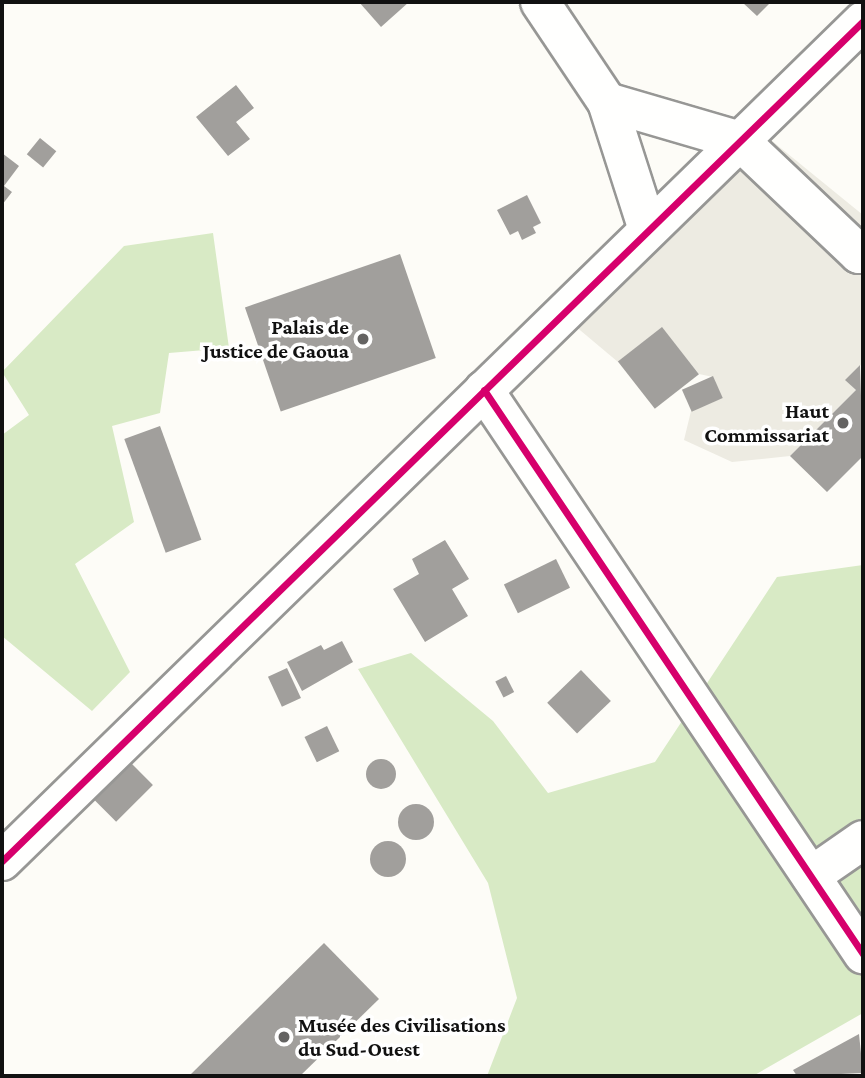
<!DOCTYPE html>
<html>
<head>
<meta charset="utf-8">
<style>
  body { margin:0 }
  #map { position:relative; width:865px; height:1078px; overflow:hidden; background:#fdfcf7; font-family:"Crimson Pro",serif }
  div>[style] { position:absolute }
  .forest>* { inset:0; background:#d8eac5 }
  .plaza>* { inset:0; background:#edebe2 }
  .building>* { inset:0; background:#a19f9c; transform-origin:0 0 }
  .round { border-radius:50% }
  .roads { filter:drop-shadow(2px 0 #979795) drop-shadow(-2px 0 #979795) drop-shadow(0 2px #979795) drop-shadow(0 -2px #979795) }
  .minor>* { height:38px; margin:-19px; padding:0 19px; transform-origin:19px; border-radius:19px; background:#fffffe }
  .cycleway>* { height:7px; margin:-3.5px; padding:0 3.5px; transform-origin:3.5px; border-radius:3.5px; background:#d6006c }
  .dots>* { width:19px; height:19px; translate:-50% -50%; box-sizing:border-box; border:4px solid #fff; border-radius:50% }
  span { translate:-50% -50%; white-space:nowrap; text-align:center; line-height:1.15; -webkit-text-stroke:7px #fff; paint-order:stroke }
  .poi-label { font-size:21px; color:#111; font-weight:700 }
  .right { translate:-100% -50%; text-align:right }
  .left { translate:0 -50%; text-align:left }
  .frame { position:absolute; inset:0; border:4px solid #111; pointer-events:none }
</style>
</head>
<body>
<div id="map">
  <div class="forest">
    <i style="clip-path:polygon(213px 233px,229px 348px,169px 353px,160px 413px,112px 426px,134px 522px,75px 564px,130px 672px,92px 711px,2px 636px,2px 435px,29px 415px,2px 372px,124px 246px)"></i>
    <i style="clip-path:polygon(863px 565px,863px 1013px,753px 1076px,487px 1076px,517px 998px,488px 883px,358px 669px,411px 653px,493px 721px,548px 793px,655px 762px,777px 577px)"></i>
  </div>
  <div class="plaza">
    <i style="clip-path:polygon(755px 127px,863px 215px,863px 368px,860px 365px,846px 380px,856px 390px,790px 456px,732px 462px,684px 440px,691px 411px,722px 398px,713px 377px,699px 374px,662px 328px,618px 362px,562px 315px)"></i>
  </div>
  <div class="building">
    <i style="clip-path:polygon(359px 2px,409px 2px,381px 27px)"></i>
    <i style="clip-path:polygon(742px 2px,771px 2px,757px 16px)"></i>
    <i style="clip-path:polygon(236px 85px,254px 108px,236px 122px,250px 139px,228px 156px,196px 117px)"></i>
    <i style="left:40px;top:138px;width:21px;height:21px;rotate:39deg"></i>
    <i style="clip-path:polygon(2px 153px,19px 166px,4px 186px,12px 192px,2px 205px)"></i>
    <i style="clip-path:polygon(527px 195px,541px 223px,533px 227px,536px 233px,522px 240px,518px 231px,510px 235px,497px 210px)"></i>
    <i style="left:400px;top:254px;width:110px;height:164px;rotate:71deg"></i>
    <i style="left:662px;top:327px;width:60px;height:56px;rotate:52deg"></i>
    <i style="clip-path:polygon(860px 365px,863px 456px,827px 492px,790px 456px,856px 390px,845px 380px)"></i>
    <i style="left:713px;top:376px;width:24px;height:34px;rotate:66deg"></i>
    <i style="left:160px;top:426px;width:121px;height:38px;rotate:70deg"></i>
    <i style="clip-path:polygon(445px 540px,469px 579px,452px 589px,468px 616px,425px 642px,393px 589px,419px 574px,412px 559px)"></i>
    <i style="left:556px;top:559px;width:32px;height:58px;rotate:64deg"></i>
    <i style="clip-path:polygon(342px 641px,353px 662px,302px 691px,287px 662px,321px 645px,324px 650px)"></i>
    <i style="left:287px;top:668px;width:33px;height:21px;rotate:65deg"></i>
    <i style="left:581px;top:670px;width:43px;height:47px;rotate:46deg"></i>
    <i style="left:506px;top:676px;width:18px;height:12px;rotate:63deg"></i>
    <i style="left:327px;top:726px;width:28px;height:25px;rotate:64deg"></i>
    <i class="round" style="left:366px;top:759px;width:30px;height:30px"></i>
    <i style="left:131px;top:763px;width:31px;height:52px;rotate:45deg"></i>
    <i class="round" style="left:398px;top:804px;width:36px;height:36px"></i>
    <i class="round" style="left:370px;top:841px;width:36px;height:36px"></i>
    <i style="clip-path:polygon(324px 943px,379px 999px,300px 1076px,189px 1076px)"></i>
    <i style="clip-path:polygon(859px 1034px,863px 1073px,797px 1076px,793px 1070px)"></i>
  </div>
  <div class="roads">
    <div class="minor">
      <i style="left:540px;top:2px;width:120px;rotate:56.2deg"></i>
      <i style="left:607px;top:102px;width:134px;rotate:72.2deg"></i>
      <i style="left:607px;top:102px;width:139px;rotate:16.3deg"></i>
      <i style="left:740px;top:141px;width:164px;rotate:43.5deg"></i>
      <i style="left:859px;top:254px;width:5px;rotate:-37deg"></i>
      <i style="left:484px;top:390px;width:680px;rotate:56.1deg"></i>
      <i style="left:2px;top:861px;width:1203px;rotate:-44.29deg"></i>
      <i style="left:811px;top:876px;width:63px;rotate:-34.7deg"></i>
    </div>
  </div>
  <div class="cycleway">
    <i style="left:484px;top:390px;width:680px;rotate:56.1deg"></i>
    <i style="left:2px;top:861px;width:1203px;rotate:-44.29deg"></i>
  </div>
  <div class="dots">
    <i style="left:363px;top:339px;background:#646362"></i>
    <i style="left:843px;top:423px;background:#646362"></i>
    <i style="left:284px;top:1037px;background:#646362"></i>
  </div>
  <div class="poi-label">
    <span class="right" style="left:349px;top:339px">Palais de<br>Justice de Gaoua</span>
    <span class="right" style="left:829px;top:423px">Haut<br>Commissariat</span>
    <span class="left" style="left:298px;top:1037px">Musée des Civilisations<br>du Sud-Ouest</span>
  </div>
  <div class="frame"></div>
</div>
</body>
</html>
